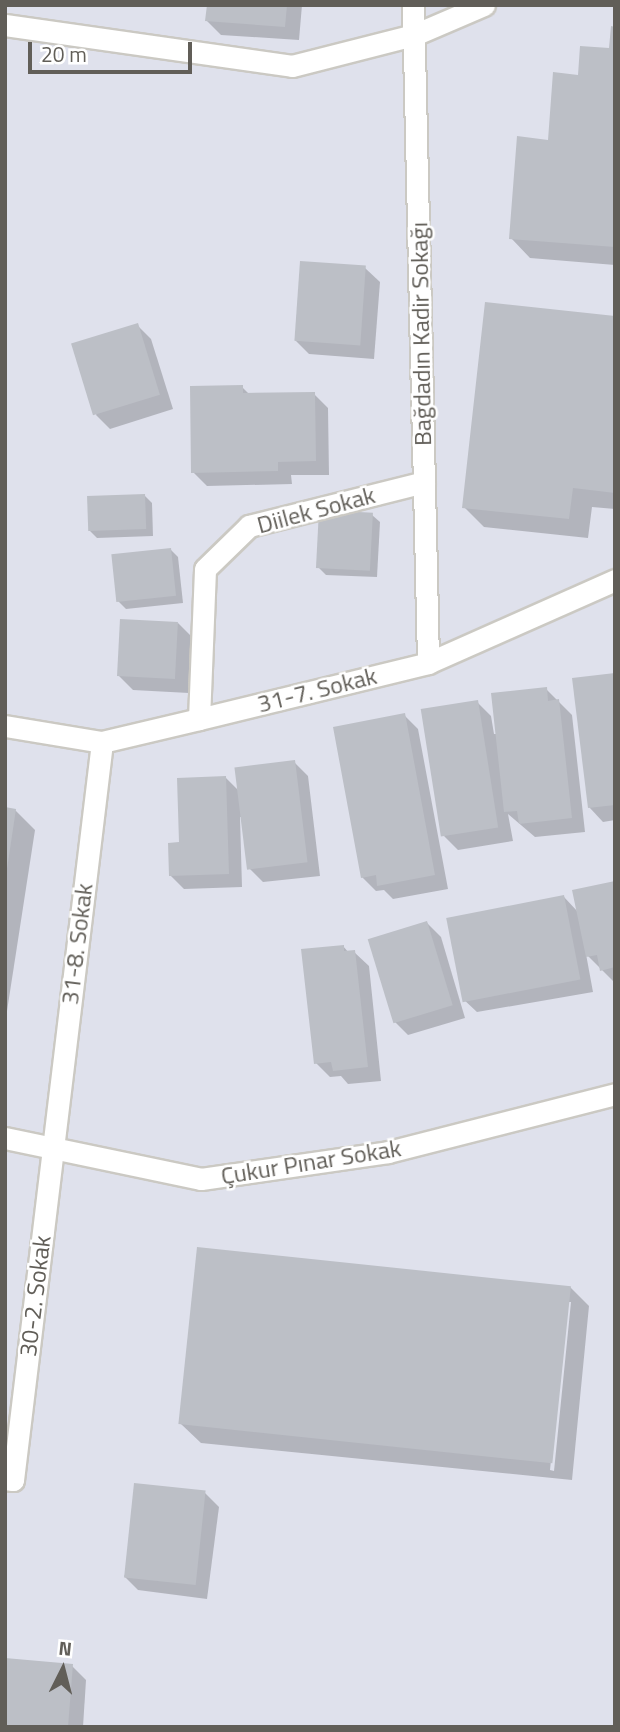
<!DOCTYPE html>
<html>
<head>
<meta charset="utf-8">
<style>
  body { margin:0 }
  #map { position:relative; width:620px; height:1732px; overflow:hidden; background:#dfe1ec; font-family:"Titillium Web",sans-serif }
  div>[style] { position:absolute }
  .shadow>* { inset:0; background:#0003 }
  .building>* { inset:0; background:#bcbfc6; transform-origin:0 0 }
  .roads { filter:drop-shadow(2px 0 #cbc9c3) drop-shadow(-2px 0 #cbc9c3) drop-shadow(0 2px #cbc9c3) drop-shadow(0 -2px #cbc9c3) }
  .minor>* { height:21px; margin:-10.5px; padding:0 10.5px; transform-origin:10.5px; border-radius:10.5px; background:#fff }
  span { translate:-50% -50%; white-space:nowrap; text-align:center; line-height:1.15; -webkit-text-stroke:5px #fff; paint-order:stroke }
  .street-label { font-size:24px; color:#615e58 }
  .frame { position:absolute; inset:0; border:7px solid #615e58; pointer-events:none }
  .north { position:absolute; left:28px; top:1634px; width:70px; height:70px; -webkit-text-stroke:5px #fff; paint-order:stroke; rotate:6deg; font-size:19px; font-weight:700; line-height:28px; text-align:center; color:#615e58 }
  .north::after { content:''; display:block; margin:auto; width:24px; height:32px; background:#615e58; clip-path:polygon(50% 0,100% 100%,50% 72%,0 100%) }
  .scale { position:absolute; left:28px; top:42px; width:164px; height:32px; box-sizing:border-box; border:4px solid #615e58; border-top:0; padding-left:9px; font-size:21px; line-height:24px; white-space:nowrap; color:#615e58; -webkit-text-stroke:5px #fff; paint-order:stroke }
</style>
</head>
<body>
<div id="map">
  <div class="shadow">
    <i style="clip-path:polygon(208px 5px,302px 5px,299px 40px,221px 35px,207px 21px)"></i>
    <i style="clip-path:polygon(615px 28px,615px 265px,530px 258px,511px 238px,579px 77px,610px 50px)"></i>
    <i style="clip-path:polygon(365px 268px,380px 282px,374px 359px,309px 354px,295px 340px)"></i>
    <i style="clip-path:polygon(615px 318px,615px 509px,592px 507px,588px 538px,484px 527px,464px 507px)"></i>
    <i style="clip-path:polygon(137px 325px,151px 339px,173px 409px,110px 429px,96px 415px)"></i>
    <i style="clip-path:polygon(242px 387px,250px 395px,314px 394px,328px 408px,329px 475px,291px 475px,292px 484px,207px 486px,193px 472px)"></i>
    <i style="clip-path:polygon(144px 495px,152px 503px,153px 536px,97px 538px,89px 530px)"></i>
    <i style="clip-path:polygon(372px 515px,380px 522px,377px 577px,326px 575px,319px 568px)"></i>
    <i style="clip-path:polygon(170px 549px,178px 557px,183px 603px,126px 609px,118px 601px)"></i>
    <i style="clip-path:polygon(178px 623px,192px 637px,189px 693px,133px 690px,119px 676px)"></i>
    <i style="clip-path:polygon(615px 675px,615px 820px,603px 822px,589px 807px)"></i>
    <i style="clip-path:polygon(546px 689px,572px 715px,585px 832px,535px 837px,508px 814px,513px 841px,458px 850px,444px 836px,477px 702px,491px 716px,494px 734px,497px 734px)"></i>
    <i style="clip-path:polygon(404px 715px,418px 729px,448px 889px,393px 899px,384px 890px,376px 891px,362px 877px)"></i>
    <i style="clip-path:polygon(294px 762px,308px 776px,320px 876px,263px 882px,249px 868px,243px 817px,240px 817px,242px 887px,184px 889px,170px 875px,181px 844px,225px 777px,240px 792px)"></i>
    <i style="clip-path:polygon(5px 809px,15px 810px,35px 830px,5px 1024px)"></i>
    <i style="clip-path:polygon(615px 883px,615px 983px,586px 954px,593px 992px,477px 1012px,462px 998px,564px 897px,578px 912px)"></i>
    <i style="clip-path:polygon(427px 923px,441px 937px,465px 1018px,408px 1035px,394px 1021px)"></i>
    <i style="clip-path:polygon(343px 946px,349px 953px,354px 952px,369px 966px,381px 1081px,348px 1084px,341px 1076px,330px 1077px,316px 1063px)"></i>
    <i style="clip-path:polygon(evenodd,570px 1287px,589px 1306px,572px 1480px,201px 1443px,181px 1424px,570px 1287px,567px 1302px,571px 1302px,554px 1471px,550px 1470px,567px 1302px)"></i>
    <i style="clip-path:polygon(205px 1493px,219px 1507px,207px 1599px,138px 1590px,124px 1576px)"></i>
    <i style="clip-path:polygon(72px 1666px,86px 1680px,83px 1727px,5px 1727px)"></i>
  </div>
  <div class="building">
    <i style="clip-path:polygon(207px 5px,287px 5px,285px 27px,205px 21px)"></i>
    <i style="clip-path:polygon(611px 26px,615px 27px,615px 247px,509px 239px,517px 136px,548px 140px,553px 72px,578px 75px,580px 46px,609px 48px)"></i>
    <i style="left:300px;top:261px;width:66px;height:80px;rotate:4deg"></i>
    <i style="clip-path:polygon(485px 302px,615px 316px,615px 493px,573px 488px,569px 519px,462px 508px)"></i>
    <i style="left:138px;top:323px;width:75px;height:70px;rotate:73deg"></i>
    <i style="clip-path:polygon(243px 385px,243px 393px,315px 392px,316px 461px,278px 462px,278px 471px,191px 473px,190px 386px)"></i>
    <i style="left:145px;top:494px;width:35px;height:58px;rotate:88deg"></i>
    <i style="left:319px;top:510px;width:54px;height:58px;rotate:3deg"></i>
    <i style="left:171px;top:548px;width:48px;height:60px;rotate:84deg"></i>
    <i style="left:120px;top:619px;width:58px;height:57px;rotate:3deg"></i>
    <i style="clip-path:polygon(615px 673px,615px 805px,588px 808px,572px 678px)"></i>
    <i style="clip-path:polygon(547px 687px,548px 701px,559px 699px,572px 818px,519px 824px,517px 811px,504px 812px,491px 693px)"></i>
    <i style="left:478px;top:700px;width:129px;height:58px;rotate:81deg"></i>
    <i style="clip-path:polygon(405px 713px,435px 875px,377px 886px,376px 875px,361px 878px,333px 727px)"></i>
    <i style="left:295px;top:760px;width:103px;height:61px;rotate:83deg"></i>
    <i style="clip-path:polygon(226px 776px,229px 874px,169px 876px,168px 843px,179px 842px,177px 778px)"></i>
    <i style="clip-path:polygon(5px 807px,16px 809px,7px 869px,5px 869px)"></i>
    <i style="clip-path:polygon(615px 881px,615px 967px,600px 971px,597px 955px,586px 957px,572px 890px)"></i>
    <i style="left:564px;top:895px;width:86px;height:120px;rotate:79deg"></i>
    <i style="left:427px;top:921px;width:88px;height:62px;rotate:73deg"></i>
    <i style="clip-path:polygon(344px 945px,344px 951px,355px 950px,368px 1067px,333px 1071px,331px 1062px,314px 1064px,301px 949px)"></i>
    <i style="left:197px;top:1247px;width:376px;height:178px;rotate:6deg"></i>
    <i style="left:134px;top:1483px;width:72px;height:95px;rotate:6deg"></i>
    <i style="clip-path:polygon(5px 1658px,73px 1664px,68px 1727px,5px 1727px)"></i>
  </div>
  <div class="roads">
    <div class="minor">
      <i style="left:413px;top:5px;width:658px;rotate:88.69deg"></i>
      <i style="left:5px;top:25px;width:290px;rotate:8.1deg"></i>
      <i style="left:292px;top:66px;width:126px;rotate:-14.3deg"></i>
      <i style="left:414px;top:35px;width:76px;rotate:-23.2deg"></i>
      <i style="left:199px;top:719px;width:150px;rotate:-87.7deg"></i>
      <i style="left:205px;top:569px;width:62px;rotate:-44.3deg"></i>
      <i style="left:249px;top:526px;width:180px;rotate:-14.1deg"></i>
      <i style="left:5px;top:726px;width:98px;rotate:9.4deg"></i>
      <i style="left:102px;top:742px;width:100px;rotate:-13.3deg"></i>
      <i style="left:199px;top:719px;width:236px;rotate:-13.7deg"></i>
      <i style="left:428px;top:663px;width:205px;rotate:-23.9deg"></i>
      <i style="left:5px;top:1138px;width:200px;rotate:11.8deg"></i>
      <i style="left:201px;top:1179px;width:189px;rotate:-8.2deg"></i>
      <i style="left:388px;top:1152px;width:234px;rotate:-14.3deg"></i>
      <i style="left:5px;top:1479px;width:8px;rotate:7deg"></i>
      <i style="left:13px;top:1480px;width:743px;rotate:-83.12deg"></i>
    </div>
  </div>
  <div class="street-label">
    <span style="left:421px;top:334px;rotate:-91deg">Bağdadın Kadir Sokağı</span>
    <span style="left:316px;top:510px;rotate:-15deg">Diilek Sokak</span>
    <span style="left:317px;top:690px;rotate:-14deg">31-7. Sokak</span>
    <span style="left:77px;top:944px;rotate:-83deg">31-8. Sokak</span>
    <span style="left:311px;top:1162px;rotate:-9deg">Çukur Pınar Sokak</span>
    <span style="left:35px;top:1296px;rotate:-83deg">30-2. Sokak</span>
  </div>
  <div class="frame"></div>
  <div class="north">N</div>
  <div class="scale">20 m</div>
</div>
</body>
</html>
